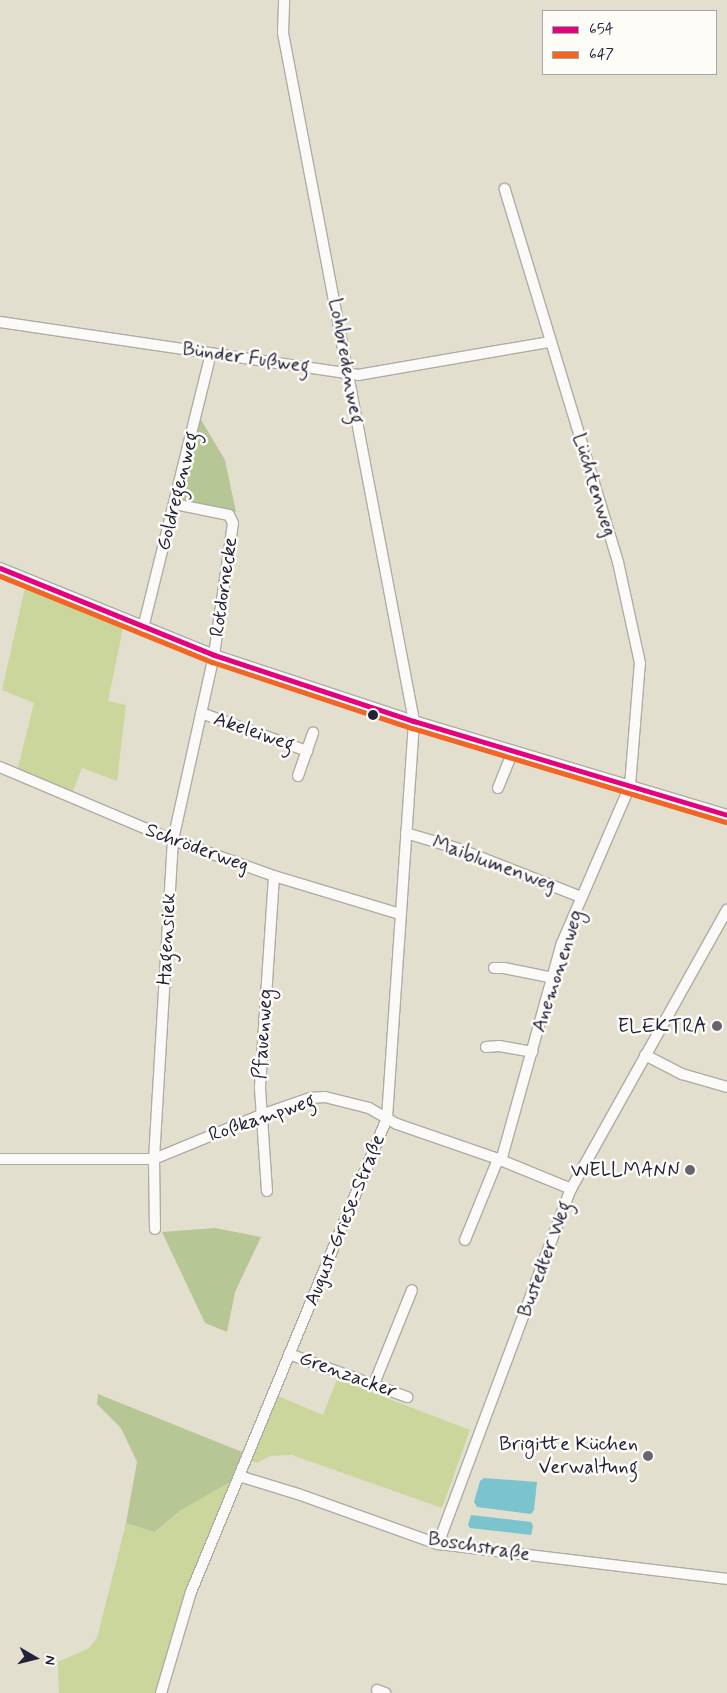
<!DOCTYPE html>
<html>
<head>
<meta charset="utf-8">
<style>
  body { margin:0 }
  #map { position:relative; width:727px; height:1693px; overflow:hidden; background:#e3dfce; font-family:Mynerve,sans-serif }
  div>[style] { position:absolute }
  .green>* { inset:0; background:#cbd69c }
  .forest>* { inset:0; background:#b6c694 }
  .water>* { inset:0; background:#7bc3cd }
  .roads { filter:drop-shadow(1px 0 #afaca4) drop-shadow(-1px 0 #afaca4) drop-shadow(0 1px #afaca4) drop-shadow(0 -1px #afaca4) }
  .minor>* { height:10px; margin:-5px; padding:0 5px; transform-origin:5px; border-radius:5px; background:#fbfaf8 }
  .bus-1>* { height:5px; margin:-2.5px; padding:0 2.5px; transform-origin:2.5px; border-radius:2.5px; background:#e5007d }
  .bus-2>* { height:5px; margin:-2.5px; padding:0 2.5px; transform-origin:2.5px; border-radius:2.5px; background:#f26522 }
  .dots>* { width:14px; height:14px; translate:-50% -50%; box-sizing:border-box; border:2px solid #fdfcf7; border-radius:50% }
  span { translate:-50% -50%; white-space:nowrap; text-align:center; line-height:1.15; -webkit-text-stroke:5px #fdfcf7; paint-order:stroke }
  .street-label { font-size:20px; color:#22223b }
  .poi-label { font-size:20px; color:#22223b }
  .right { translate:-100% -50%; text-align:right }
  .legend { position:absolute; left:542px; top:10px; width:175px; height:65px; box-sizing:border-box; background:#fdfcf7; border:1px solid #a5a5ac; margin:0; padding:6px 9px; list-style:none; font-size:15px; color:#22223b }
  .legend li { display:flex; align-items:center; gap:10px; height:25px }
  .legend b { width:25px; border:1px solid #a5a5ac }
  .north { position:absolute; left:10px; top:1633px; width:50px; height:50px; -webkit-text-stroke:4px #fdfcf7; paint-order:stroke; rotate:98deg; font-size:14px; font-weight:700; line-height:20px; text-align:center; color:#22223b }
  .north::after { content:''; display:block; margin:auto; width:18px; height:22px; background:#22223b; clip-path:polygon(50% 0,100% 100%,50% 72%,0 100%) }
</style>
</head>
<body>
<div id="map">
  <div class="green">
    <i style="clip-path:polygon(25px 588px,123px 628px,108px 701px,126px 705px,117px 781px,82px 768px,71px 796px,17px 771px,34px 703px,2px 690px)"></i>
    <i style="clip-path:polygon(337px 1379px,470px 1430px,442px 1508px,292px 1455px,270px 1456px,257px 1463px,252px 1461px,278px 1396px,323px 1415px)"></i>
    <i style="clip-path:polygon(232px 1481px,187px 1587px,156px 1693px,59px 1693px,58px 1662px,89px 1648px,97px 1638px,126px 1523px,156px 1532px,181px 1510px)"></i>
  </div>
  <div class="forest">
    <i style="clip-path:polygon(200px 418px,225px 460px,236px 512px,186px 504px,181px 500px,181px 495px)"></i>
    <i style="clip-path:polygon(215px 1228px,261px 1237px,235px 1292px,227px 1332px,205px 1323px,162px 1232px)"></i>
    <i style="clip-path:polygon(98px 1394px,242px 1452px,232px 1481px,181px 1510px,155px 1532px,126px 1523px,137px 1462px,121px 1428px,97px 1404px)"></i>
  </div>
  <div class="water">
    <i style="clip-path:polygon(484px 1478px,537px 1482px,534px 1510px,531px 1514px,477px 1507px,474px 1502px,480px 1481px)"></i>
    <i style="clip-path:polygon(471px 1515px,531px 1522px,533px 1526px,531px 1535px,470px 1528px,468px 1525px)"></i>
  </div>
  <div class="roads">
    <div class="minor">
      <i style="left:0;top:322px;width:362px;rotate:8.4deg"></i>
      <i style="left:358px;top:375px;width:195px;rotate:-9.8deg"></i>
      <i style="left:0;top:568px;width:231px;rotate:22.1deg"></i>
      <i style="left:214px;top:655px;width:211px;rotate:18.3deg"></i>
      <i style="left:414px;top:721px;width:327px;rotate:16.7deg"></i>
      <i style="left:143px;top:628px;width:282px;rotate:-76.1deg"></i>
      <i style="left:201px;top:713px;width:113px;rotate:19.7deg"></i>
      <i style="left:0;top:767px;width:188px;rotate:22.9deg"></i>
      <i style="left:173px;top:840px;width:107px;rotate:19.6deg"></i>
      <i style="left:274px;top:876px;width:132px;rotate:16.8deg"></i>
      <i style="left:298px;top:776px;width:46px;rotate:-70.8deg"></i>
      <i style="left:498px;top:788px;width:40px;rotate:-68deg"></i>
      <i style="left:406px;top:833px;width:55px;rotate:16.8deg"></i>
      <i style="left:459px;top:849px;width:131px;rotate:21.5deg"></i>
      <i style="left:494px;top:968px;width:10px"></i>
      <i style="left:504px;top:968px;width:50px;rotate:11.5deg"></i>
      <i style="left:486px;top:1047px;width:13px;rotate:-4deg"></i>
      <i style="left:499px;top:1046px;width:34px;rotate:10deg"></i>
      <i style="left:645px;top:1055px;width:42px;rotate:27.2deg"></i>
      <i style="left:682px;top:1074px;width:47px;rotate:16.1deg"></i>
      <i style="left:0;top:1159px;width:154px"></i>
      <i style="left:154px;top:1159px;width:116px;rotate:-22.4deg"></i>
      <i style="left:261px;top:1115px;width:52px;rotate:-19.1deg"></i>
      <i style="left:310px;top:1098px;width:15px;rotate:-4deg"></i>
      <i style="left:325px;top:1097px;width:45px;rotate:14deg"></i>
      <i style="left:369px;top:1108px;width:32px;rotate:30deg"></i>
      <i style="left:397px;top:1124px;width:107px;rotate:19.1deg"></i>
      <i style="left:498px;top:1159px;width:79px;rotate:22.3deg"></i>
      <i style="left:501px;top:1161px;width:226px;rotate:-74.4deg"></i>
      <i style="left:562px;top:943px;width:171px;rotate:-66.6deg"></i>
      <i style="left:630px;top:786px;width:123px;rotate:-85.4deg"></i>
      <i style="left:640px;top:663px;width:103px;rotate:-102.3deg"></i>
      <i style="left:618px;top:562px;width:390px;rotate:-106.9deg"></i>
      <i style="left:267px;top:1191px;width:104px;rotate:-93.9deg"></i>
      <i style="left:260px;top:1087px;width:211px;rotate:-86.2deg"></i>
      <i style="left:155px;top:1229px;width:70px;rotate:-90.8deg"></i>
      <i style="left:154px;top:1159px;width:320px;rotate:-86.6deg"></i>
      <i style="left:173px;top:840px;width:189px;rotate:-77.5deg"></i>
      <i style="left:214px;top:655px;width:133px;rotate:-81.8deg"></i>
      <i style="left:233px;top:523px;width:9px;rotate:-117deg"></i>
      <i style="left:229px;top:515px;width:55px;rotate:-168.5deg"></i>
      <i style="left:465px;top:1240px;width:87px;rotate:-67.8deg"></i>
      <i style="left:289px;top:1354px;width:126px;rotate:20deg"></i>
      <i style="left:374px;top:1384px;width:101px;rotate:-68deg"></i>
      <i style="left:239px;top:1476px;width:62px;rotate:17deg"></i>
      <i style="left:298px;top:1494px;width:149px;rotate:19.7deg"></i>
      <i style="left:438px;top:1544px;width:291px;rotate:6.9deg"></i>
      <i style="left:438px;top:1544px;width:379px;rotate:-69.5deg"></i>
      <i style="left:571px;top:1189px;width:320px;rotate:-60.8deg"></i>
      <i style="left:377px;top:1690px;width:9px;rotate:21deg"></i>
      <i style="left:161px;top:1693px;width:105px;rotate:-73.5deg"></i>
      <i style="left:191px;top:1592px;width:513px;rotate:-67.53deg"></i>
      <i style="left:387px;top:1118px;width:398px;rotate:-86.1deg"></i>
      <i style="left:414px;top:721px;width:700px;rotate:-100.78deg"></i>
      <i style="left:283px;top:33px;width:33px;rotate:-88deg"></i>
    </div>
  </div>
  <div class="bus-1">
    <i style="left:0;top:568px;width:231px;rotate:22.1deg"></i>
    <i style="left:214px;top:655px;width:211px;rotate:18.3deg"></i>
    <i style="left:414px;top:721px;width:327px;rotate:16.7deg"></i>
  </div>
  <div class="bus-2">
    <i style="left:0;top:576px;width:229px;rotate:22.1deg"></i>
    <i style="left:212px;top:662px;width:211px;rotate:18.3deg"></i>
    <i style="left:412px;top:728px;width:327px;rotate:16.7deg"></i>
  </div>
  <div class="dots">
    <i style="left:373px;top:715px;background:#22223b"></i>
    <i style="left:717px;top:1026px;background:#66646e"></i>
    <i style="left:690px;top:1170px;background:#66646e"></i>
    <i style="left:648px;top:1456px;background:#66646e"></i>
  </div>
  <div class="street-label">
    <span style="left:246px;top:358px;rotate:8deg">Bünder Fußweg</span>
    <span style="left:346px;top:361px;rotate:80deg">Lohbredenweg</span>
    <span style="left:594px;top:485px;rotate:73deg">Lüchtenweg</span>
    <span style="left:178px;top:491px;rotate:-76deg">Goldregenweg</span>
    <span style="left:224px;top:587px;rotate:-82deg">Rotdornecke</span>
    <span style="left:254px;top:732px;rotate:19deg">Akeleiweg</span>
    <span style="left:197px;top:848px;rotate:20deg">Schröderweg</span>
    <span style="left:494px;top:864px;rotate:20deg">Maiblumenweg</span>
    <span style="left:167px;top:939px;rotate:-87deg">Hagensiek</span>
    <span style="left:558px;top:971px;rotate:-72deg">Anemonenweg</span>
    <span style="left:263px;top:1034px;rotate:-86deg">Pfauenweg</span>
    <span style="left:262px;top:1118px;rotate:-19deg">Roßkampweg</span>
    <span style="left:345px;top:1220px;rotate:-68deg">August-Griese-Straße</span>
    <span style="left:545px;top:1259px;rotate:-70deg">Bustedter Weg</span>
    <span style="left:348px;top:1375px;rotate:20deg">Grenzacker</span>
    <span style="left:479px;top:1547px;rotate:9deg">Boschstraße</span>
  </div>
  <div class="poi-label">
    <span class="right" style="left:707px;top:1026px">ELEKTRA</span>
    <span class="right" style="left:680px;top:1170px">WELLMANN</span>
    <span class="right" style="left:638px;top:1456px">Brigitte Küchen<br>Verwaltung</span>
  </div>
  <ul class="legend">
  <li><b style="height:6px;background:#e5007d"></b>654</li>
  <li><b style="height:6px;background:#f26522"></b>647</li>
  </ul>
  <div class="north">N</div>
</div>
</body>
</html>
